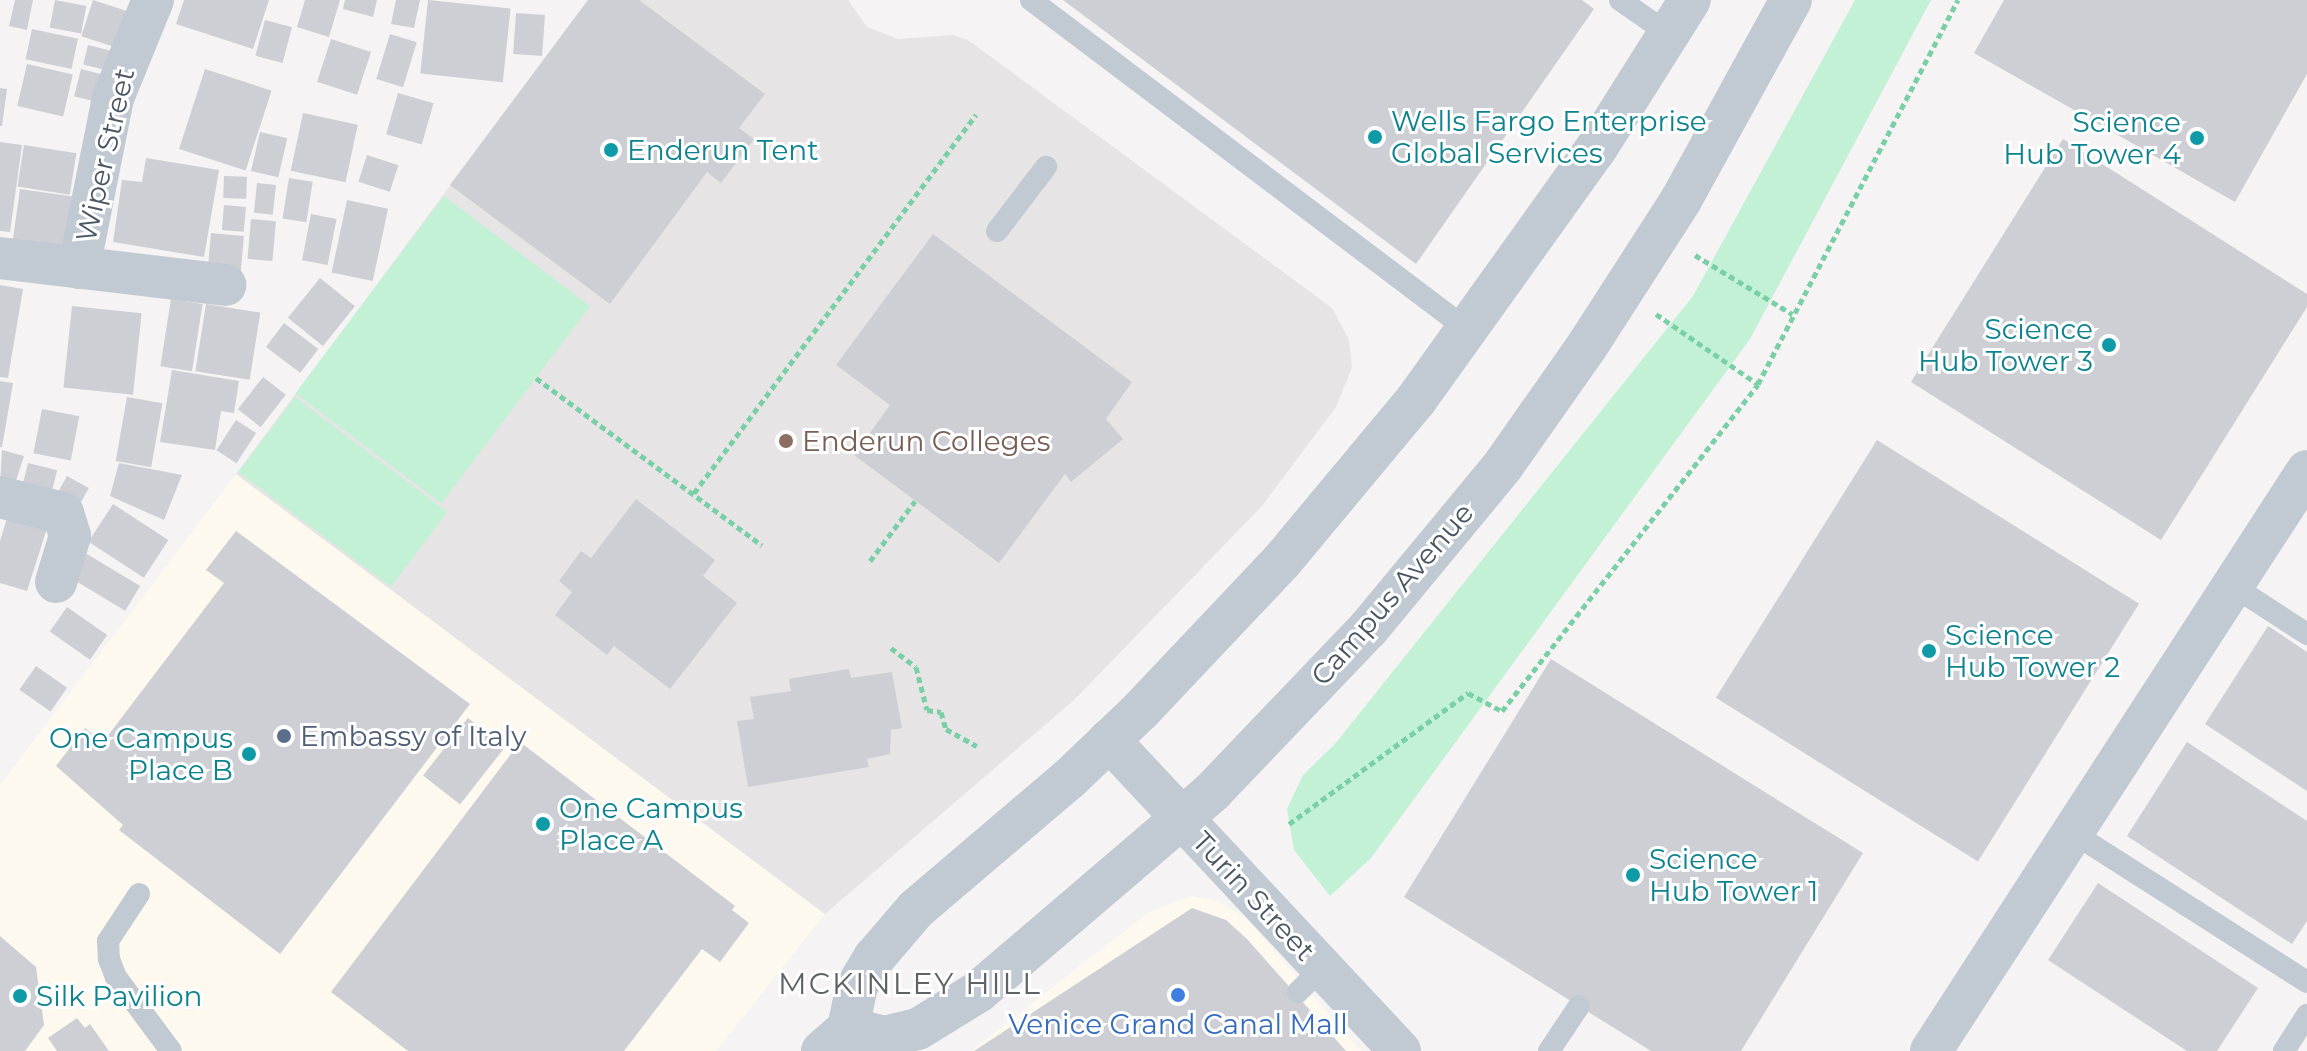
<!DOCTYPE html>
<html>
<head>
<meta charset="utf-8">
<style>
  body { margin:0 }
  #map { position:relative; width:2307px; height:1051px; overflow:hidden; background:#f5f3f3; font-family:Montserrat,sans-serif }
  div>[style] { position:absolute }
  .commercial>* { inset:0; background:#fdf9ef }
  .education>* { inset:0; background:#e6e4e5 }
  .green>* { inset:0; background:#c3f1d5; transform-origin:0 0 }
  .building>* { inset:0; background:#cdcfd5; transform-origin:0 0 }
  .path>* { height:5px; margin-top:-2.5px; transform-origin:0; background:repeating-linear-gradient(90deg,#7ad0a6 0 6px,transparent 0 10px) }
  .service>* { height:22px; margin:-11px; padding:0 11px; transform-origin:11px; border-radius:11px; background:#c1cad2 }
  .minor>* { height:42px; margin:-21px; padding:0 21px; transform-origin:21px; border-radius:21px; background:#c1cad2 }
  .dots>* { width:22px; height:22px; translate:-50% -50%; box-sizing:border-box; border:4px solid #fff; border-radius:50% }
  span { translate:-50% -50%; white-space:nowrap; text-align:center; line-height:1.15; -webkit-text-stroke:6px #fff; paint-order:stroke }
  .culture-label { font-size:28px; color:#0d838f }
  .left { translate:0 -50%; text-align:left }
  .right { translate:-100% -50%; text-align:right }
  .street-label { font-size:28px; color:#4a5661 }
  .education-label { font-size:28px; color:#785e54 }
  .service-label { font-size:28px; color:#4e5e75 }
  .shop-label { font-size:28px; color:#366cbe }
  .neighbourhood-label { font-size:30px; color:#5f6368; letter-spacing:2px }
</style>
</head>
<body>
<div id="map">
  <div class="commercial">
    <i style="clip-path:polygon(236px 474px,825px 914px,716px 1051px,0 1051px,0 785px)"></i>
    <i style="clip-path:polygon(1192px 896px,1217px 901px,1245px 917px,1361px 1051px,971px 1051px,1149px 912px)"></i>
  </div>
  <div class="education">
    <i style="clip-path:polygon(588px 0,848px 0,867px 27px,898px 39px,953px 35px,968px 40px,1332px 308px,1349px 340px,1352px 368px,1336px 407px,1262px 506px,1074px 700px,825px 914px,236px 474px)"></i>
  </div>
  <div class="green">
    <i style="clip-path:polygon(1855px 0,1931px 0,1750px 339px,1371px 858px,1330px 896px,1294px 850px,1287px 809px,1303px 775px,1335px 744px,1693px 296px)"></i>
    <i style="left:444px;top:196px;width:183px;height:247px;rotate:37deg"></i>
    <i style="left:295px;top:397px;width:191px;height:94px;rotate:37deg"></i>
  </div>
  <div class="building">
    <i style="clip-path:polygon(15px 0,33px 0,27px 30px,9px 26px)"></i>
    <i style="left:55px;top:0;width:32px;height:28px;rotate:11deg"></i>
    <i style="left:93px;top:0;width:45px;height:38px;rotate:18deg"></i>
    <i style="clip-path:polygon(184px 0,269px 0,253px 49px,176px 24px)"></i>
    <i style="clip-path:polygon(305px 0,340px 0,329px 37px,297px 27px)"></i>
    <i style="clip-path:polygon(345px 0,377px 0,373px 17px,343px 9px)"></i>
    <i style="clip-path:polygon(396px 0,420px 0,414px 28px,391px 24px)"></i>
    <i style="left:428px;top:0;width:83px;height:74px;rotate:6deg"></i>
    <i style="clip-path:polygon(588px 0,639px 0,765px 94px,739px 128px,754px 139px,721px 183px,707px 172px,610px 304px,450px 185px)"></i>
    <i style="clip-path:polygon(1063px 0,1582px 0,1594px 9px,1416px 264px)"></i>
    <i style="clip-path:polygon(2004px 0,2307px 0,2307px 74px,2235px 202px,1974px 53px)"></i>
    <i style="left:516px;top:13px;width:29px;height:41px;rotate:4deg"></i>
    <i style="left:265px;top:20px;width:28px;height:37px;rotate:15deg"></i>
    <i style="left:32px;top:29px;width:47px;height:31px;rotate:12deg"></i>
    <i style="left:390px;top:34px;width:28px;height:47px;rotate:17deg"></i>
    <i style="left:331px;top:39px;width:42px;height:45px;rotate:18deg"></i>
    <i style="left:88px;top:45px;width:36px;height:20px;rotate:14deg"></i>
    <i style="left:27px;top:64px;width:47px;height:43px;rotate:13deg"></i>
    <i style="left:81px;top:69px;width:36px;height:28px;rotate:14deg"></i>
    <i style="left:205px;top:69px;width:70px;height:84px;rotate:18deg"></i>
    <i style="clip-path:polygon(0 88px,7px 89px,2px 126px,0 126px)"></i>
    <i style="left:398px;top:93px;width:37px;height:43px;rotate:16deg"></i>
    <i style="left:303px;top:113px;width:56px;height:59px;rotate:12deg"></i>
    <i style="left:260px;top:132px;width:28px;height:40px;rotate:13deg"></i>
    <i style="clip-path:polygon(2063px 139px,2307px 294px,2307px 307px,2161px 540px,1911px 382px)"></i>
    <i style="clip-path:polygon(0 142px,22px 145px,10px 232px,0 231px)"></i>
    <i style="left:24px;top:145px;width:53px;height:42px;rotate:9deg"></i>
    <i style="left:367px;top:155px;width:33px;height:28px;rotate:18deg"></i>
    <i style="clip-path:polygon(146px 158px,219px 170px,204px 257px,113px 242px,122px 180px,142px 182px)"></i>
    <i style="left:224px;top:176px;width:23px;height:22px;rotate:2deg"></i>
    <i style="left:289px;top:178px;width:24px;height:41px;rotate:9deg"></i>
    <i style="left:257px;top:183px;width:19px;height:30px;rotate:6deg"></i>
    <i style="left:20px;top:189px;width:55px;height:51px;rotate:8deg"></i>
    <i style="left:347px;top:200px;width:42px;height:74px;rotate:12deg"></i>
    <i style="left:224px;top:205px;width:22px;height:25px;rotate:5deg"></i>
    <i style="left:311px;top:214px;width:26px;height:47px;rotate:11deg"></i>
    <i style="left:251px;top:219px;width:25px;height:40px;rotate:5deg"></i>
    <i style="left:211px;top:233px;width:33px;height:39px;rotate:5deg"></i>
    <i style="clip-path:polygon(933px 234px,1132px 382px,1106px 419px,1123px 439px,1071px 482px,1065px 474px,999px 563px,854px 455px,890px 405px,836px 365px)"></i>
    <i style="left:320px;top:278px;width:45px;height:51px;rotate:39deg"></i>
    <i style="clip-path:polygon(0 285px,23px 289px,8px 378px,0 377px)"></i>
    <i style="left:171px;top:299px;width:32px;height:68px;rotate:9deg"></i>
    <i style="left:206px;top:304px;width:55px;height:68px;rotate:9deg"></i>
    <i style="left:72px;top:306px;width:70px;height:82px;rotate:6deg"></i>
    <i style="left:284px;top:323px;width:43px;height:30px;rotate:37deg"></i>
    <i style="clip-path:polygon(172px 370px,239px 381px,234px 413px,221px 411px,215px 450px,160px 442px)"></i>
    <i style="left:263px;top:377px;width:29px;height:41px;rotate:38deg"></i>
    <i style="clip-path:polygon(0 381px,13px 383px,2px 447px,0 447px)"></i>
    <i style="left:127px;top:397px;width:36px;height:65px;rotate:10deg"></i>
    <i style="left:42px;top:409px;width:38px;height:45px;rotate:11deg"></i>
    <i style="left:236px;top:420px;width:24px;height:36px;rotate:33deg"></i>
    <i style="left:1877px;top:440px;width:309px;height:304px;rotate:32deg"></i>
    <i style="clip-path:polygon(2px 450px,24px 456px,13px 490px,0 486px)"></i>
    <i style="left:28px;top:463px;width:30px;height:29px;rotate:14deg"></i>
    <i style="clip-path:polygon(119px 463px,182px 475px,164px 520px,110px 496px)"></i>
    <i style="left:67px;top:476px;width:25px;height:24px;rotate:29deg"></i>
    <i style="clip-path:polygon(636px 499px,715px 560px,703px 576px,737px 603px,670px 689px,614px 646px,607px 655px,555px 615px,572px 592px,559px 581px,581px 551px,591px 558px)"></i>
    <i style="left:113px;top:504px;width:66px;height:45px;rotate:33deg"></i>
    <i style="clip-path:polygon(9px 512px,48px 525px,27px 591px,0 583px,0 541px)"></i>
    <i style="clip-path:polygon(236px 531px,470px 704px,280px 954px,119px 830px,123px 825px,56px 766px,85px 728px,103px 742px,224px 583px,206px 570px)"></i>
    <i style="left:87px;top:554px;width:62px;height:29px;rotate:31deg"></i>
    <i style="left:67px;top:607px;width:49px;height:30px;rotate:35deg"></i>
    <i style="clip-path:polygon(2268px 626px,2307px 652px,2307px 791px,2205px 724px)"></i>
    <i style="clip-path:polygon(1551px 659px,1863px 853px,1741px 1051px,1651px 1051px,1404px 897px)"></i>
    <i style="left:36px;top:666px;width:38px;height:29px;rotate:35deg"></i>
    <i style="clip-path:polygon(849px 669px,851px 678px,892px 672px,902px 728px,891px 730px,890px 754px,867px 759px,869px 767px,748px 787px,737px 721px,754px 719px,750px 697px,791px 691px,789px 679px)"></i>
    <i style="left:468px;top:718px;width:47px;height:73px;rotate:38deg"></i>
    <i style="clip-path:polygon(520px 742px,735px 906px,732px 910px,749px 923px,720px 962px,702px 949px,624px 1051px,408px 1051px,331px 992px)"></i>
    <i style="clip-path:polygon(2187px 742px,2307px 821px,2307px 921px,2292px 944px,2127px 836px)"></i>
    <i style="clip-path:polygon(2098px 883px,2258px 988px,2217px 1051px,2187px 1051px,2048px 960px)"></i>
    <i style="clip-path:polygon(1192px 908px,1226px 920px,1247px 939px,1346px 1051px,974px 1051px)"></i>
    <i style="clip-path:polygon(0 936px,36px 967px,44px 1025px,25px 1051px,0 1051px)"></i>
    <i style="clip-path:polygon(77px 1018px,85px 1028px,90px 1024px,109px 1051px,57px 1051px,48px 1038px)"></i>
  </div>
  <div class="path">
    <i style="left:1695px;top:255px;width:114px;rotate:31.3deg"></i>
    <i style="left:1656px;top:314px;width:124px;rotate:34.5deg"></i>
    <i style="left:536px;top:378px;width:281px;rotate:36.5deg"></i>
    <i style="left:694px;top:493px;width:472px;rotate:-53.3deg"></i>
    <i style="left:870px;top:561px;width:75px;rotate:-53.1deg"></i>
    <i style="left:891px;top:648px;width:31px;rotate:37deg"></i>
    <i style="left:916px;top:667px;width:44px;rotate:75.7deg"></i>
    <i style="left:927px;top:710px;width:14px;rotate:8deg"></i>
    <i style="left:941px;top:712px;width:18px;rotate:74deg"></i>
    <i style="left:946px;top:729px;width:35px;rotate:29deg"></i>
    <i style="left:1289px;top:824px;width:222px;rotate:-36.2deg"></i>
    <i style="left:1468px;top:693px;width:38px;rotate:28deg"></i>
    <i style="left:1502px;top:711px;width:415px;rotate:-51.9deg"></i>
    <i style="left:1758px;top:384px;width:433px;rotate:-62.5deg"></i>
  </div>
  <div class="service">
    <i style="left:1031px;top:0;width:548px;rotate:37.06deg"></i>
    <i style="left:1620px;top:0;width:60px;rotate:34.8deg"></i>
    <i style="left:997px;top:231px;width:81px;rotate:-52.6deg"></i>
    <i style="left:2230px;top:584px;width:92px;rotate:33deg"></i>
    <i style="left:2070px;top:831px;width:281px;rotate:32.5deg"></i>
    <i style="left:139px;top:894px;width:56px;rotate:123.4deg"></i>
    <i style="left:108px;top:941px;width:18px;rotate:87deg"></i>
    <i style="left:109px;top:959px;width:19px;rotate:69deg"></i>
    <i style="left:116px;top:977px;width:92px;rotate:53.4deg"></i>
    <i style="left:1298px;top:992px;width:34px;rotate:-45deg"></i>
    <i style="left:1549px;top:1051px;width:54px;rotate:-56.3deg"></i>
    <i style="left:2284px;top:1051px;width:43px;rotate:-57.4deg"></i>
  </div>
  <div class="minor">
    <i style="left:0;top:258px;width:227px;rotate:6.8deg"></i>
    <i style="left:79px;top:268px;width:173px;rotate:-78.7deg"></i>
    <i style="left:113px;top:98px;width:106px;rotate:-67.8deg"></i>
    <i style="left:0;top:497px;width:65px;rotate:14.3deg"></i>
    <i style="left:63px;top:513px;width:24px;rotate:73deg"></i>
    <i style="left:70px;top:536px;width:48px;rotate:106.9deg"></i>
    <i style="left:1109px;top:740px;width:426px;rotate:46.9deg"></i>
    <i style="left:848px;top:1028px;width:38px;rotate:14deg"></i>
    <i style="left:885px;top:1037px;width:34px;rotate:-14deg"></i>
    <i style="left:918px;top:1029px;width:70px;rotate:-31.7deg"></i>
    <i style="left:978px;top:992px;width:309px;rotate:-40.5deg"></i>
    <i style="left:1213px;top:791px;width:224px;rotate:-46.3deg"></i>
    <i style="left:1368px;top:629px;width:210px;rotate:-50.4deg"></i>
    <i style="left:1502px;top:467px;width:148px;rotate:-54.9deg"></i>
    <i style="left:1587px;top:346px;width:174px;rotate:-57.2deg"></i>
    <i style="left:1681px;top:200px;width:228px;rotate:-61.2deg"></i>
    <i style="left:822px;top:1051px;width:35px;rotate:-41deg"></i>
    <i style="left:848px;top:1028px;width:43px;rotate:-77.9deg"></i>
    <i style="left:857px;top:986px;width:33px;rotate:-59deg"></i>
    <i style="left:874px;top:958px;width:65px;rotate:-49.4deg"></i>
    <i style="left:916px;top:909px;width:201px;rotate:-40.4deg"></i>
    <i style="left:1069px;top:779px;width:100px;rotate:-43.8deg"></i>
    <i style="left:1141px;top:710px;width:204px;rotate:-46.6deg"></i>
    <i style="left:1281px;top:562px;width:211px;rotate:-50.2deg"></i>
    <i style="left:1416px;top:400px;width:309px;rotate:-54.4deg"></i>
    <i style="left:1596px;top:149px;width:176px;rotate:-57.8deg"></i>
    <i style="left:1931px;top:1051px;width:691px;rotate:-57.05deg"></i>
  </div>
  <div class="dots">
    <i style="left:1375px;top:137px;background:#0f9aa8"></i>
    <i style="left:2197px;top:138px;background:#0f9aa8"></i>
    <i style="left:611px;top:150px;background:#0f9aa8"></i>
    <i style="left:2109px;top:345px;background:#0f9aa8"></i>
    <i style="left:786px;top:441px;background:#8d6e63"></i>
    <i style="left:1929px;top:651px;background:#0f9aa8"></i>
    <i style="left:284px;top:736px;background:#5c6f8a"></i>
    <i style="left:249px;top:754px;background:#0f9aa8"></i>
    <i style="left:543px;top:824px;background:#0f9aa8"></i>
    <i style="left:1633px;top:875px;background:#0f9aa8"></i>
    <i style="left:1178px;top:995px;background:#3f7fe0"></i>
    <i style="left:20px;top:996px;background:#0f9aa8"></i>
  </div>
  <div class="culture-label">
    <span class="left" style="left:1391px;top:137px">Wells Fargo Enterprise<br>Global Services</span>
    <span class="right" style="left:2181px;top:138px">Science<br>Hub Tower 4</span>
    <span class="left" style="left:627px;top:150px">Enderun Tent</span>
    <span class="right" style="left:2093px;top:345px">Science<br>Hub Tower 3</span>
    <span class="left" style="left:1945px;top:651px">Science<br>Hub Tower 2</span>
    <span class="right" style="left:233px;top:754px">One Campus<br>Place B</span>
    <span class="left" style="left:559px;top:824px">One Campus<br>Place A</span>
    <span class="left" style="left:1649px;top:875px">Science<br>Hub Tower 1</span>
    <span class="left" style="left:36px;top:996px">Silk Pavilion</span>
  </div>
  <div class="street-label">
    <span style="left:105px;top:155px;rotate:-77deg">Wiper Street</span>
    <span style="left:1392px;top:594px;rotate:-49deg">Campus Avenue</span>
    <span style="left:1254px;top:896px;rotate:47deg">Turin Street</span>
  </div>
  <div class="education-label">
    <span class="left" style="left:802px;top:441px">Enderun Colleges</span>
  </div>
  <div class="service-label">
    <span class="left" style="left:300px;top:736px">Embassy of Italy</span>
  </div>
  <div class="shop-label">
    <span style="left:1178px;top:1024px">Venice Grand Canal Mall</span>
  </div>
  <div class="neighbourhood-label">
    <span style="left:910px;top:984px">MCKINLEY HILL</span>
  </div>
</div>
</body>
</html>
